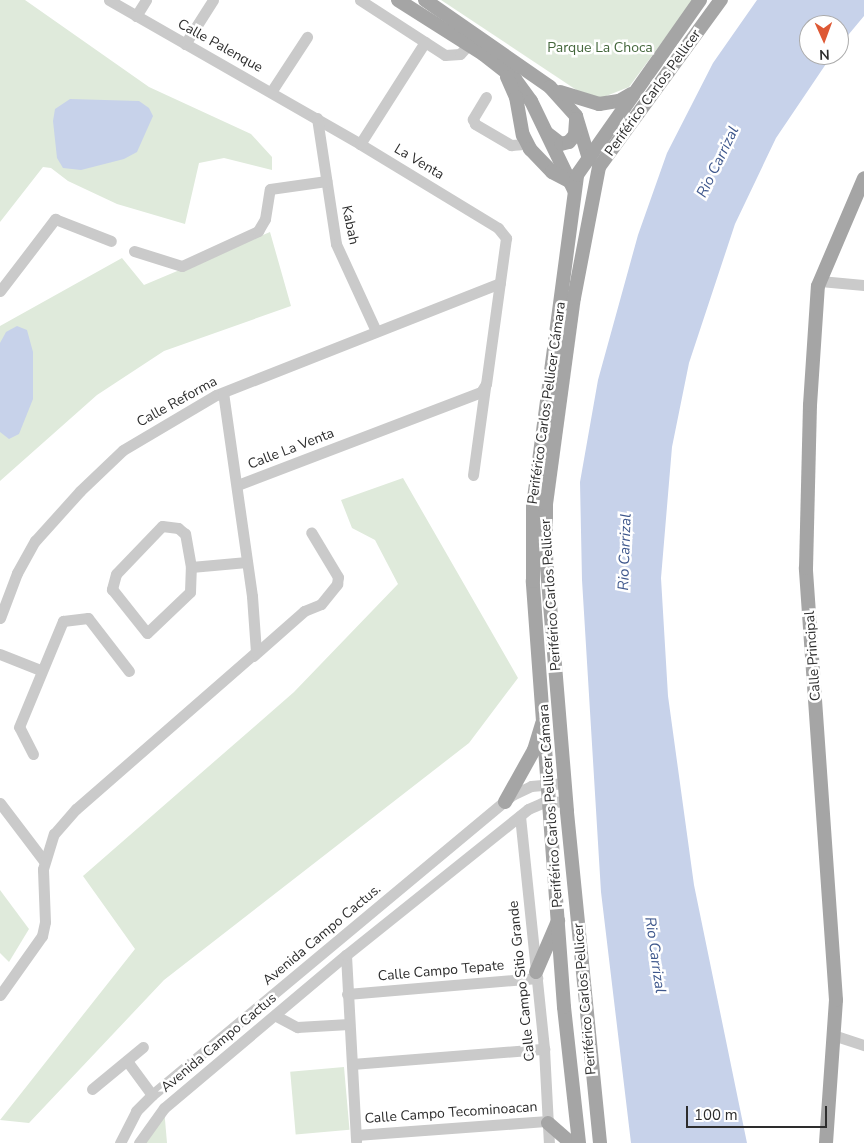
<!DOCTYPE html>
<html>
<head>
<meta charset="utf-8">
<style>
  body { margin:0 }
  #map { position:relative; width:864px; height:1143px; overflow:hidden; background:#fff; font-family:"Nunito Sans",sans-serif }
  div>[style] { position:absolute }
  .green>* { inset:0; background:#dfeadb; transform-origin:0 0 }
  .water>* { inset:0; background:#c7d2ea }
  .minor>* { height:11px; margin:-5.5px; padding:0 5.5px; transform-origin:5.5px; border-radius:5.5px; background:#cacaca }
  .major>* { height:14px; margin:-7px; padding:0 7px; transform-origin:7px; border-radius:7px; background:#a5a5a5 }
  span { translate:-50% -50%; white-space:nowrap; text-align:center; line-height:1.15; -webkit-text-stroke:5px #fff; paint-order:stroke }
  .street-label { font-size:14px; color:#2d2d2d }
  .park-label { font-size:14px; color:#44673c }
  .water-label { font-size:15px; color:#3e578c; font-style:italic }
  .north { position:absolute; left:799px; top:15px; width:50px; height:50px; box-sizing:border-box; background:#fff; border:1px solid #ababab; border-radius:50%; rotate:178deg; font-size:14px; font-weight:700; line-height:20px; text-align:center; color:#2d2d2d }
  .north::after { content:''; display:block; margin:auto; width:18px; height:22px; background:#de5935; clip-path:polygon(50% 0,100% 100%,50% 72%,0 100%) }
  .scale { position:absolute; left:686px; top:1106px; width:141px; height:22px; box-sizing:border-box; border:2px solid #2d2d2d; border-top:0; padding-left:6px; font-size:15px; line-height:18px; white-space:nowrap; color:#2d2d2d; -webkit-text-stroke:4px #fff; paint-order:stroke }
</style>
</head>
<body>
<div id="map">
  <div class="green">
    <i style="clip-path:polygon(0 0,25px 0,149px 87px,251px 134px,272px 157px,272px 170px,224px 158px,199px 163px,185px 224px,117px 204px,68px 181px,51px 168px,43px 167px,0 222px)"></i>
    <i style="clip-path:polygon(441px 0,693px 0,629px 87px,601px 98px,581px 93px)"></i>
    <i style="clip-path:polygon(270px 232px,291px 306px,164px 351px,97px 395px,0 481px,0 326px,122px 258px,144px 285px)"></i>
    <i style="clip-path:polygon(403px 478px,518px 678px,469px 743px,164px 980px,29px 1123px,0 1120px,135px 949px,83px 876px,294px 692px,398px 584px,375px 540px,352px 528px,341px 500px)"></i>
    <i style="clip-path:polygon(0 890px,29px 929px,9px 962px,0 953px)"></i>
    <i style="left:344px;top:1067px;width:63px;height:54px;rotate:85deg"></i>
    <i style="clip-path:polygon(164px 1108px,167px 1143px,139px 1143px)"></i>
  </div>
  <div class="water">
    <i style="clip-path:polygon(757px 0,864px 0,864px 16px,839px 46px,839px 25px,809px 25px,809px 55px,832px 55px,776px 138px,735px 224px,689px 363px,672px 447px,661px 578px,668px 696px,694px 885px,747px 1143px,631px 1143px,601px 892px,582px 580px,580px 482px,598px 380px,638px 235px,667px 153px,713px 63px)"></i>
    <i style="clip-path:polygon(70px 99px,139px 101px,149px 108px,153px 116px,137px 152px,124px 159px,81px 170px,63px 168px,57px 158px,53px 121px,55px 109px)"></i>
    <i style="clip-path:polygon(17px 326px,27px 330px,33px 352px,33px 399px,19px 434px,9px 439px,0 432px,0 343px,6px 332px)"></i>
  </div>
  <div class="minor">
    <i style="left:109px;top:0;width:289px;rotate:29.8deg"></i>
    <i style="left:360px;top:144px;width:162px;rotate:31.3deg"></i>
    <i style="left:498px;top:228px;width:13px;rotate:51deg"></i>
    <i style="left:506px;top:238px;width:147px;rotate:97.8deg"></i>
    <i style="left:486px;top:384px;width:9px;rotate:122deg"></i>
    <i style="left:481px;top:392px;width:261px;rotate:159.1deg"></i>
    <i style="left:360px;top:0;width:101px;rotate:32.9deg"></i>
    <i style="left:445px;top:55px;width:15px;rotate:-4deg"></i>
    <i style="left:460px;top:54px;width:12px;rotate:-48deg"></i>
    <i style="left:136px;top:16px;width:19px;rotate:-58deg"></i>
    <i style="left:185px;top:44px;width:52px;rotate:-57.5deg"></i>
    <i style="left:271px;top:92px;width:66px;rotate:-56.8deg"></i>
    <i style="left:486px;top:97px;width:26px;rotate:121deg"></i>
    <i style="left:473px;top:119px;width:5px;rotate:68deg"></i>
    <i style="left:475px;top:124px;width:42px;rotate:30.3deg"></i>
    <i style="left:511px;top:145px;width:16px;rotate:-4deg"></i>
    <i style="left:317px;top:118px;width:127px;rotate:81.4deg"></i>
    <i style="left:336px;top:244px;width:96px;rotate:65.3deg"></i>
    <i style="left:360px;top:144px;width:121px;rotate:-57.5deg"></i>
    <i style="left:134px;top:251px;width:50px;rotate:17.4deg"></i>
    <i style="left:182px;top:266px;width:84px;rotate:-24.7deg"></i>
    <i style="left:258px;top:231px;width:14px;rotate:-60deg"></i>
    <i style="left:265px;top:219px;width:30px;rotate:-81deg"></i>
    <i style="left:270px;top:189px;width:57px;rotate:-8.1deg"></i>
    <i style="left:820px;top:281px;width:44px;rotate:5.2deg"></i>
    <i style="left:0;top:291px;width:91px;rotate:-52.6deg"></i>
    <i style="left:55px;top:219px;width:60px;rotate:21.4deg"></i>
    <i style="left:473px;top:475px;width:89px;rotate:-82.2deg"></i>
    <i style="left:191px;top:567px;width:34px;rotate:-100deg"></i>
    <i style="left:185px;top:534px;width:9px;rotate:-139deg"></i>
    <i style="left:178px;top:528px;width:16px;rotate:-173deg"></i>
    <i style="left:162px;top:526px;width:66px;rotate:133.8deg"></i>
    <i style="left:116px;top:574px;width:16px;rotate:105deg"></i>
    <i style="left:112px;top:589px;width:56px;rotate:51.5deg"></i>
    <i style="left:147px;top:633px;width:59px;rotate:-43.6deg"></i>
    <i style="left:190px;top:592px;width:25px;rotate:-88deg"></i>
    <i style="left:191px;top:567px;width:56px;rotate:-5.1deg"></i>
    <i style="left:0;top:618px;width:48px;rotate:-69.3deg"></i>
    <i style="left:17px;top:573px;width:37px;rotate:-61deg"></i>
    <i style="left:35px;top:541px;width:67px;rotate:-48deg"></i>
    <i style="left:80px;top:491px;width:59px;rotate:-43.6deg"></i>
    <i style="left:123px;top:450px;width:108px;rotate:-30.6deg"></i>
    <i style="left:216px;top:395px;width:305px;rotate:-21.5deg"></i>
    <i style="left:0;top:654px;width:43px;rotate:21.8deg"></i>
    <i style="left:253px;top:656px;width:68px;rotate:-41.4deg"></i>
    <i style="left:304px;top:611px;width:18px;rotate:-22deg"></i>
    <i style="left:321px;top:604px;width:26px;rotate:-51deg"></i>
    <i style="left:337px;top:584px;width:7px;rotate:-82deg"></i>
    <i style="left:338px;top:577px;width:52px;rotate:-121deg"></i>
    <i style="left:33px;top:754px;width:30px;rotate:-117deg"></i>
    <i style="left:19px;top:727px;width:115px;rotate:-67.5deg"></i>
    <i style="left:63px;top:621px;width:25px;rotate:-7deg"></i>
    <i style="left:88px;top:618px;width:67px;rotate:52.3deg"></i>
    <i style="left:0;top:803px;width:73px;rotate:52.8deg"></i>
    <i style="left:520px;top:816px;width:234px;rotate:84.1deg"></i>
    <i style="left:544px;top:1049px;width:94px;rotate:87deg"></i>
    <i style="left:346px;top:955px;width:186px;rotate:86.9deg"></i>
    <i style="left:347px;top:994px;width:191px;rotate:-4.8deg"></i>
    <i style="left:0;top:995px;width:72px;rotate:-54.6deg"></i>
    <i style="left:42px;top:936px;width:14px;rotate:-78deg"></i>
    <i style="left:45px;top:922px;width:53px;rotate:-92.2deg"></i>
    <i style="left:43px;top:869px;width:37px;rotate:-73deg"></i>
    <i style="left:54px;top:834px;width:33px;rotate:-49deg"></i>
    <i style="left:76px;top:809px;width:239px;rotate:-41.1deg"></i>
    <i style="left:256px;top:652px;width:56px;rotate:-94.1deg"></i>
    <i style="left:252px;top:596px;width:205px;rotate:-98.1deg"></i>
    <i style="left:276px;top:1016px;width:24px;rotate:28deg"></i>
    <i style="left:297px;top:1027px;width:52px;rotate:-3.3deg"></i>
    <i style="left:833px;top:1035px;width:33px;rotate:18deg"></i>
    <i style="left:127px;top:1061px;width:42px;rotate:53.7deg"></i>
    <i style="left:352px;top:1064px;width:193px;rotate:-4.5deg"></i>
    <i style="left:92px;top:1089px;width:66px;rotate:-39.5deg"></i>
    <i style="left:356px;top:1135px;width:193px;rotate:-4.2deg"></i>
    <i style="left:120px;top:1143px;width:36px;rotate:-63deg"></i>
    <i style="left:136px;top:1111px;width:23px;rotate:-45deg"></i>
    <i style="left:152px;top:1095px;width:469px;rotate:-39.8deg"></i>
    <i style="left:512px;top:795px;width:21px;rotate:-25deg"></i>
    <i style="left:531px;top:786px;width:34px;rotate:-5deg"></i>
    <i style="left:139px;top:1143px;width:43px;rotate:-54.5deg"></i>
    <i style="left:164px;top:1108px;width:238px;rotate:-40.1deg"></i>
    <i style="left:346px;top:955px;width:233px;rotate:-38.7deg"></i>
    <i style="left:528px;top:809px;width:15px;rotate:-23deg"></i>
    <i style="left:542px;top:803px;width:24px;rotate:-5deg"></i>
  </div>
  <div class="major">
    <i style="left:398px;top:0;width:101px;rotate:32.4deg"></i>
    <i style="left:483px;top:54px;width:41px;rotate:38deg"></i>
    <i style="left:515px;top:79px;width:27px;rotate:54deg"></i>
    <i style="left:531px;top:101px;width:99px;rotate:64.2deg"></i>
    <i style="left:425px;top:0;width:152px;rotate:34.8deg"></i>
    <i style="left:550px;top:87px;width:39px;rotate:48deg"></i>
    <i style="left:576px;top:116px;width:45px;rotate:73.2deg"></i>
    <i style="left:507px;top:77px;width:22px;rotate:66deg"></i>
    <i style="left:516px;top:97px;width:39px;rotate:80deg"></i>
    <i style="left:523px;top:135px;width:16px;rotate:63deg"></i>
    <i style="left:530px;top:149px;width:32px;rotate:46deg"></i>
    <i style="left:552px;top:172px;width:19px;rotate:28deg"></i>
    <i style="left:560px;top:92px;width:41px;rotate:17.1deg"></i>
    <i style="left:599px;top:104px;width:20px;rotate:-9deg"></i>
    <i style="left:619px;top:101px;width:14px;rotate:-30deg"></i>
    <i style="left:548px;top:134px;width:16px;rotate:38deg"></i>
    <i style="left:561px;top:144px;width:8px;rotate:-14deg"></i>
    <i style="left:569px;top:142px;width:9px;rotate:-49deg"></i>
    <i style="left:575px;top:135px;width:16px;rotate:-86deg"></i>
    <i style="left:505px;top:802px;width:60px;rotate:-60.9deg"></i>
    <i style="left:534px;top:750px;width:28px;rotate:-73deg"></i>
    <i style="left:536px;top:972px;width:56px;rotate:-66.7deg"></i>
    <i style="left:548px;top:1123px;width:30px;rotate:41deg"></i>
    <i style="left:579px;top:1143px;width:137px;rotate:-96.3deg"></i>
    <i style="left:564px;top:1007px;width:427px;rotate:-94.2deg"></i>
    <i style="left:533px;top:581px;width:75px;rotate:-90deg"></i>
    <i style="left:533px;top:506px;width:334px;rotate:-82.4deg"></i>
    <i style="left:577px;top:175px;width:214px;rotate:-54.9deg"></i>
    <i style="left:600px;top:1143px;width:334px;rotate:-95.7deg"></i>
    <i style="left:567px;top:811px;width:258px;rotate:-94.7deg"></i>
    <i style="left:546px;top:554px;width:50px;rotate:-90deg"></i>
    <i style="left:546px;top:504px;width:208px;rotate:-82.3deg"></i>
    <i style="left:574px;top:298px;width:133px;rotate:-79.2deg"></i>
    <i style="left:599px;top:167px;width:207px;rotate:-53.9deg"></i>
    <i style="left:826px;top:1143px;width:143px;rotate:-86deg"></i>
    <i style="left:836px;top:1000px;width:433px;rotate:-94deg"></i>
    <i style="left:806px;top:568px;width:163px;rotate:-88.6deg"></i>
    <i style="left:810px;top:405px;width:119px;rotate:-86.2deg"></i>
    <i style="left:818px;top:286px;width:117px;rotate:-66.9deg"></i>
  </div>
  <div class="street-label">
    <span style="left:220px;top:46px;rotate:29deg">Calle Palenque</span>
    <span style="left:653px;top:93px;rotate:-54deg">Periférico Carlos Pellicer</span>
    <span style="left:419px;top:162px;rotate:31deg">La Venta</span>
    <span style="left:350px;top:225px;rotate:78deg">Kabah</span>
    <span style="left:177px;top:402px;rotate:-29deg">Calle Reforma</span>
    <span style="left:547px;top:403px;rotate:-82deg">Periférico Carlos Pellicer Cámara</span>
    <span style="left:291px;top:449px;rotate:-21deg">Calle La Venta</span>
    <span style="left:551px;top:595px;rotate:-94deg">Periférico Carlos Pellicer</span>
    <span style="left:813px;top:656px;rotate:-94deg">Calle Principal</span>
    <span style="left:551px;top:806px;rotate:-94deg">Periférico Carlos Pellicer Cámara</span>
    <span style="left:322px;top:935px;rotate:-40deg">Avenida Campo Cactus.</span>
    <span style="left:441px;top:971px;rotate:-5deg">Calle Campo Tepate</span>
    <span style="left:522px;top:981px;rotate:-96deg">Calle Campo Sitio Grande</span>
    <span style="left:585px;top:999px;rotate:-95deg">Periférico Carlos Pellicer</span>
    <span style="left:219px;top:1043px;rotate:-40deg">Avenida Campo Cactus</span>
    <span style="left:451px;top:1113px;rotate:-4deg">Calle Campo Tecominoacan</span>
  </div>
  <div class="park-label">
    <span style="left:600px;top:48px">Parque La Choca</span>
  </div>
  <div class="water-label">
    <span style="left:718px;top:162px;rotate:-64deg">Rio Carrizal</span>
    <span style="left:625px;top:552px;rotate:-88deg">Rio Carrizal</span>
    <span style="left:655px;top:955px;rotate:82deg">Rio Carrizal</span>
  </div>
  <div class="north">N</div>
  <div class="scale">100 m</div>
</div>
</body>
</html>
